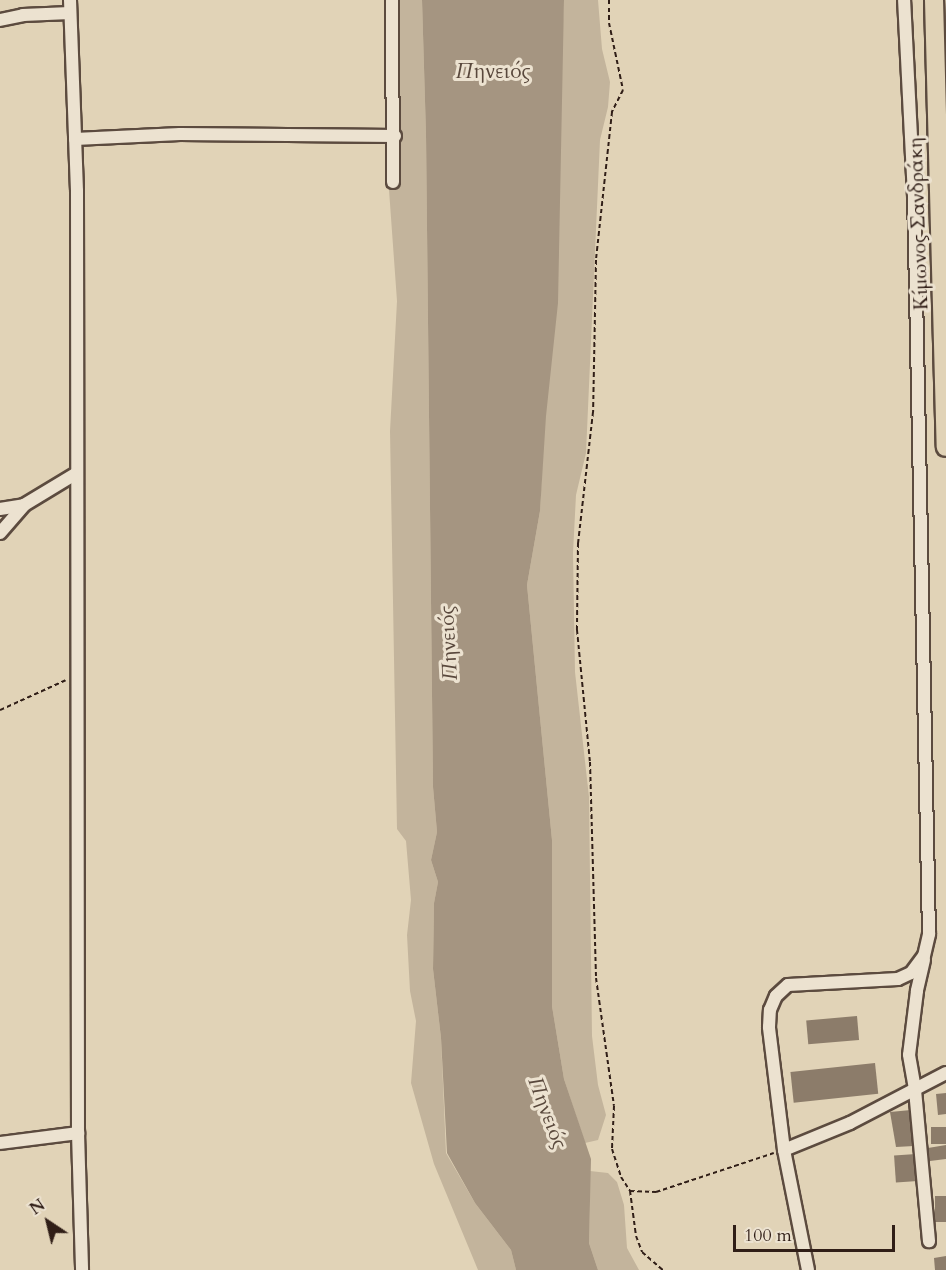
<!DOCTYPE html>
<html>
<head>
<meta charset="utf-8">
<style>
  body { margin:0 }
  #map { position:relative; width:946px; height:1270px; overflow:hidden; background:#e1d3b7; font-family:Cardo,serif }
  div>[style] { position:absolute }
  .green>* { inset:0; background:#c3b49c }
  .water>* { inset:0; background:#a59581 }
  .building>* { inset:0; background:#8c7c6a; transform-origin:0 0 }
  .path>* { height:2px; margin-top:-1px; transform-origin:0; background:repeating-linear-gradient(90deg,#301e17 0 4.5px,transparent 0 7.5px) }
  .roads { filter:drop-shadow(2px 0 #5c4b3f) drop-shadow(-2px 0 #5c4b3f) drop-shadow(0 2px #5c4b3f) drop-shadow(0 -2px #5c4b3f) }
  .minor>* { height:12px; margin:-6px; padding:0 6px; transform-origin:6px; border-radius:6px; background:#ece2d0 }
  .highway>* { height:18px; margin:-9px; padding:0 9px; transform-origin:9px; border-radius:9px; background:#e1d3b7 }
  span { translate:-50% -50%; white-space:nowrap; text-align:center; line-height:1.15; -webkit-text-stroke:6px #ece2d0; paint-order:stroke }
  .street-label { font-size:20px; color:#301e17 }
  .water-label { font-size:21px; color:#59483c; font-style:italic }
  .north { position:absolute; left:18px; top:1192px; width:60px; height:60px; -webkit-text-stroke:4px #ece2d0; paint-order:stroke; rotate:325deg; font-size:16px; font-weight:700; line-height:24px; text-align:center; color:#301e17 }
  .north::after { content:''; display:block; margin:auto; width:21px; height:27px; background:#301e17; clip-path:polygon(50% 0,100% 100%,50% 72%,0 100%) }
  .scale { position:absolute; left:733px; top:1225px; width:162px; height:27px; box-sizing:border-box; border:3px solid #301e17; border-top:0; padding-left:8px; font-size:18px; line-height:21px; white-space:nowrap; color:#301e17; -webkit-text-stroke:4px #ece2d0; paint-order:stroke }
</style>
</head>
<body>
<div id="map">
  <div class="green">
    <i style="clip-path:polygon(386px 0,422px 0,426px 135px,433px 787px,437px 832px,431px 860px,438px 882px,434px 903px,433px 969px,441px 1038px,446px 1153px,475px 1203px,511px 1250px,516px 1270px,478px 1270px,434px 1164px,411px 1083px,416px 1021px,410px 991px,407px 935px,411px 900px,406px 841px,397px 829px,390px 431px,397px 301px,387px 162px,389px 125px)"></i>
    <i style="clip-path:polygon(564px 0,598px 0,602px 49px,610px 82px,608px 107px,600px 140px,586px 453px,576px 495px,573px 553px,575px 672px,589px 797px,592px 1036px,598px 1085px,606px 1115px,598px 1140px,585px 1143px,564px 1079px,552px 1006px,552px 840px,527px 585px,540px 511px)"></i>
    <i style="clip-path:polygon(942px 0,946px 0,946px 169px)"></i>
    <i style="clip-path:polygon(590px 1171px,608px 1173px,617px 1182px,624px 1205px,627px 1248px,639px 1270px,598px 1270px,589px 1243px)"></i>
  </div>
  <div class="water">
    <i style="clip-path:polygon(422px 0,564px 0,558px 303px,546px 416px,540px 511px,527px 585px,552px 840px,552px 1006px,564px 1079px,591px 1159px,589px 1243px,598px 1270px,516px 1270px,511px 1250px,475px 1203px,447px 1153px,441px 1038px,433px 969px,434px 903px,438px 882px,431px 860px,437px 832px,433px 787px,426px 135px)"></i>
  </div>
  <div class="building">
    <i style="left:857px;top:1016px;width:24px;height:51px;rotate:85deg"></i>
    <i style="left:875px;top:1063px;width:31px;height:85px;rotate:84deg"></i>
    <i style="clip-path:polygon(946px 1093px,946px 1114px,938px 1115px,936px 1094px)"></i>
    <i style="clip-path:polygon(911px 1110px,914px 1146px,896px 1147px,890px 1112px)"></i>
    <i style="left:946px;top:1127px;width:17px;height:15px;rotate:90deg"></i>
    <i style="clip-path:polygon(946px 1145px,946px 1159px,930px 1161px,928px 1148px)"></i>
    <i style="left:916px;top:1154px;width:27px;height:22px;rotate:86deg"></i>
    <i style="left:935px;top:1196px;width:11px;height:26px"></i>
    <i style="clip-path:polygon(946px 1256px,946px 1270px,935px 1270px,934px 1258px)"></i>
  </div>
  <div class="path">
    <i style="left:609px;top:0;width:23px;rotate:90deg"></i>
    <i style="left:609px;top:23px;width:68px;rotate:78.2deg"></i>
    <i style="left:623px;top:90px;width:25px;rotate:117deg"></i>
    <i style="left:612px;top:112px;width:149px;rotate:96.2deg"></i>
    <i style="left:596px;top:260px;width:152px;rotate:91.1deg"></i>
    <i style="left:593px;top:412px;width:132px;rotate:96.5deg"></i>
    <i style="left:578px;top:543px;width:87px;rotate:90.7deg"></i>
    <i style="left:577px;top:630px;width:133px;rotate:84.4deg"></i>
    <i style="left:590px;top:762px;width:216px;rotate:88.4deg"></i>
    <i style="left:596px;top:978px;width:129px;rotate:82deg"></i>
    <i style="left:614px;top:1106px;width:43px;rotate:92.7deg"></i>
    <i style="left:612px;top:1149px;width:29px;rotate:72deg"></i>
    <i style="left:621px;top:1177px;width:17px;rotate:57deg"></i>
    <i style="left:630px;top:1191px;width:26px;rotate:2deg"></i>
    <i style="left:656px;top:1192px;width:124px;rotate:-18.3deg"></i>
    <i style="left:0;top:710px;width:72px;rotate:-24.4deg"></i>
    <i style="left:630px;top:1191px;width:45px;rotate:82.4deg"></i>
    <i style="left:636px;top:1236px;width:17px;rotate:69deg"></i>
    <i style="left:642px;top:1252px;width:28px;rotate:41deg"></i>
  </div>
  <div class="roads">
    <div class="minor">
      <i style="left:70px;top:0;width:191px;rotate:87.9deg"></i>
      <i style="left:77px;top:191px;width:942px;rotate:89.94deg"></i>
      <i style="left:78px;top:1133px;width:137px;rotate:88.3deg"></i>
      <i style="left:392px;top:0;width:182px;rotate:89.7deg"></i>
      <i style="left:0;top:20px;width:24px;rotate:-12deg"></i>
      <i style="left:23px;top:15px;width:47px;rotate:-2.4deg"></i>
      <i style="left:75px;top:139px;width:105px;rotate:-2.7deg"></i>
      <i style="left:180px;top:134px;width:215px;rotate:0.5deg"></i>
      <i style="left:0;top:509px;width:24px;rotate:-9deg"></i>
      <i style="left:24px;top:505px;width:62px;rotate:-31.1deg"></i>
      <i style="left:0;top:533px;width:37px;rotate:-49deg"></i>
      <i style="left:924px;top:960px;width:32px;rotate:103deg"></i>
      <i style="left:917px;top:991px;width:64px;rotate:97.1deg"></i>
      <i style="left:909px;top:1055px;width:36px;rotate:80deg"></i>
      <i style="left:915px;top:1090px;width:152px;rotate:84.7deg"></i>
      <i style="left:0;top:1143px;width:79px;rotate:-7.3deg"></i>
      <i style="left:784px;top:1150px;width:71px;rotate:-22.2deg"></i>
      <i style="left:850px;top:1123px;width:108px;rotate:-27.5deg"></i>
      <i style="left:808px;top:1270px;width:122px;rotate:-101.3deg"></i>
      <i style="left:784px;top:1150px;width:124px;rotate:-97deg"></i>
      <i style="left:769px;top:1027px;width:17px;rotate:-87deg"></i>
      <i style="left:770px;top:1010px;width:15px;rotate:-67deg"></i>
      <i style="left:776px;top:996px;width:16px;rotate:-43deg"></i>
      <i style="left:788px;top:985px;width:110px;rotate:-3.1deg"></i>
      <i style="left:898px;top:979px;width:14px;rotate:-25deg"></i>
      <i style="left:911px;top:973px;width:21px;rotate:-53deg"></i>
      <i style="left:924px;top:956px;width:23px;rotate:-77deg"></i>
      <i style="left:929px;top:934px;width:738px;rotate:-91.16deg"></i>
      <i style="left:914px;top:196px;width:196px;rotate:-92.9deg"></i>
    </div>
    <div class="highway">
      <i style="left:934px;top:0;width:447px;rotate:88.5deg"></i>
    </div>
  </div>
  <div class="street-label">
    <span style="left:918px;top:224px;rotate:-92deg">Κίμωνος Σανδράκη</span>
  </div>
  <div class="water-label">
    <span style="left:493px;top:72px">Πηνειός</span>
    <span style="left:449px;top:643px;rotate:-93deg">Πηνειός</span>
    <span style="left:547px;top:1113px;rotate:69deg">Πηνειός</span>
  </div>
  <div class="north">N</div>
  <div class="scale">100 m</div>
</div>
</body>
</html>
